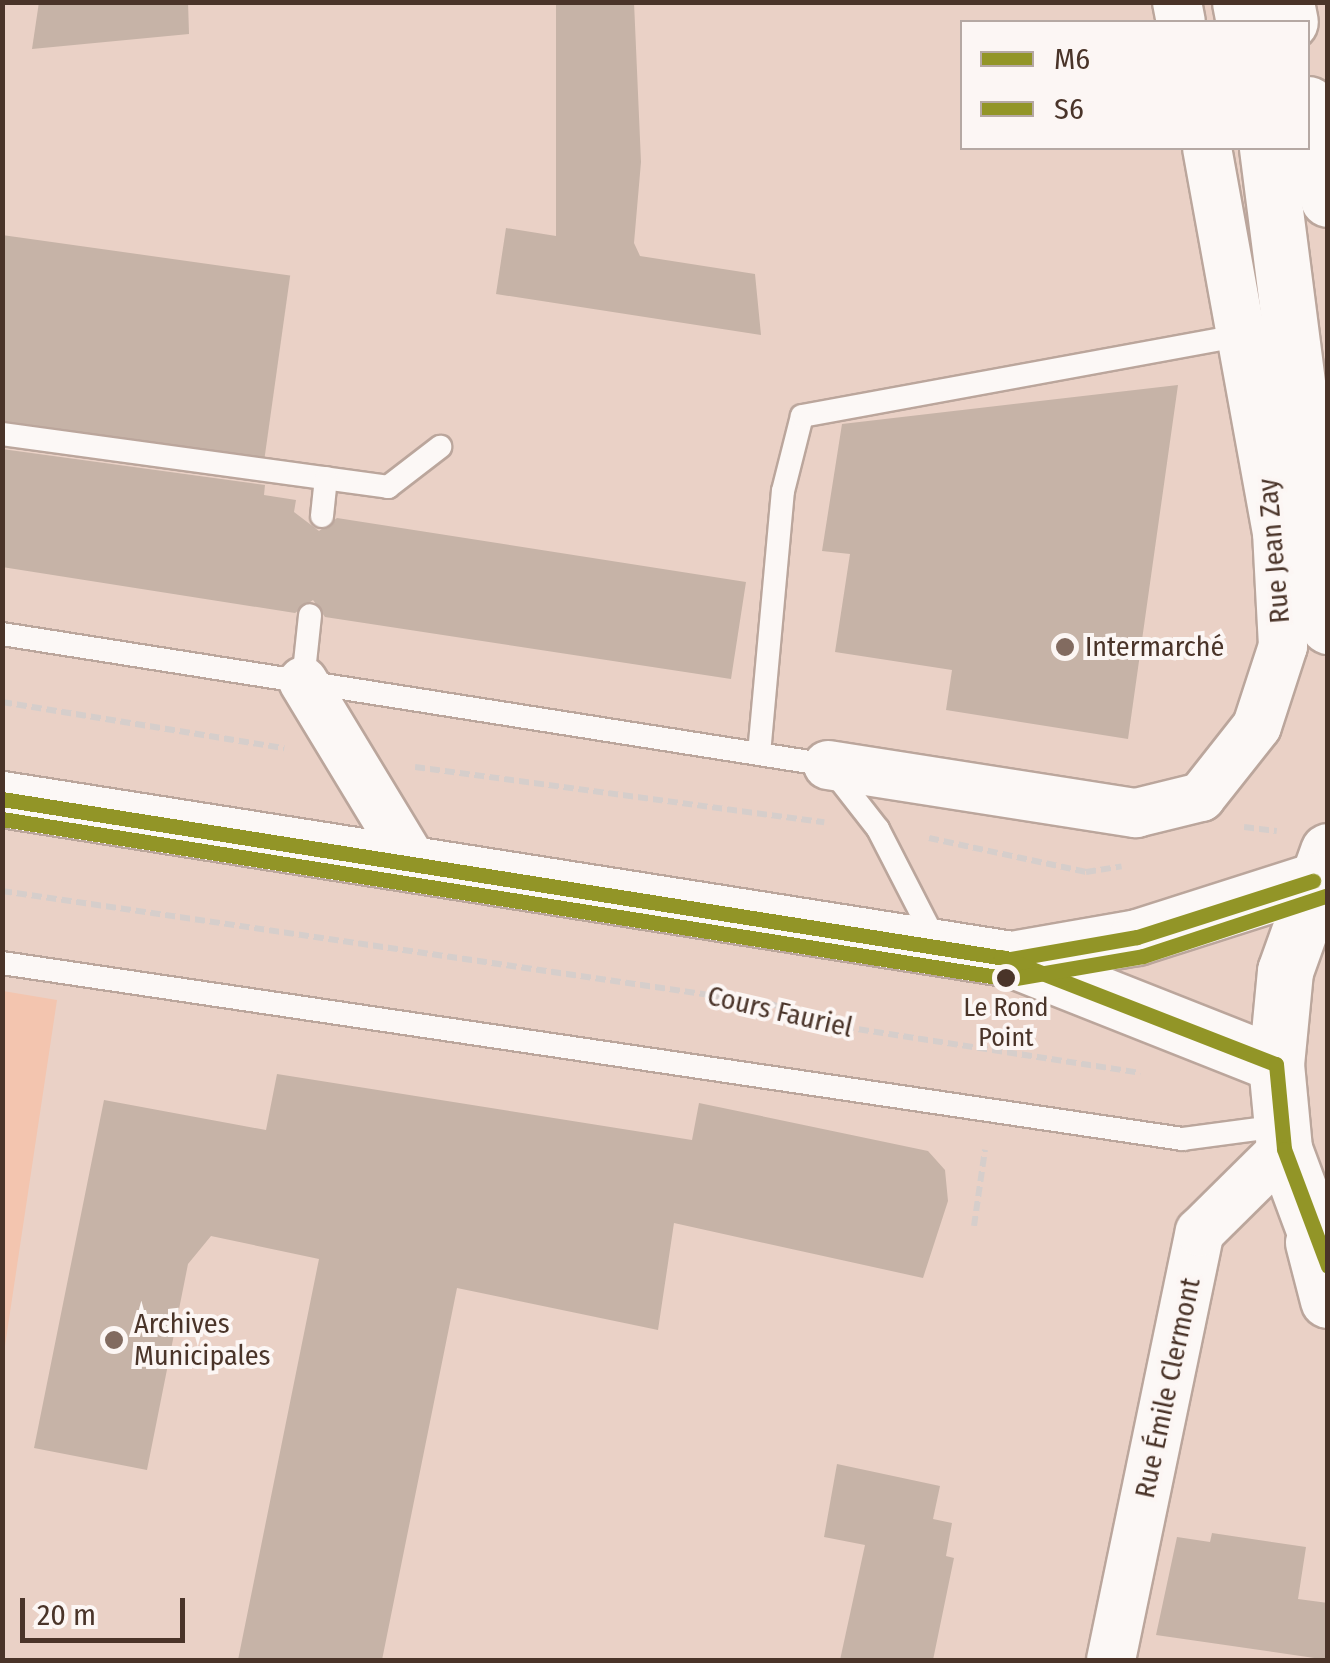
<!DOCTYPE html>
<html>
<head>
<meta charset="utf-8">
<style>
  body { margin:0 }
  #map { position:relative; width:1330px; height:1663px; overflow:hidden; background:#ead1c6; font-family:"Fira Sans Condensed",sans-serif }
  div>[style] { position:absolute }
  .built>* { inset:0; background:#f3c5af }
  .building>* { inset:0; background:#c6b3a7; transform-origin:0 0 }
  .path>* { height:6px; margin-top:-3px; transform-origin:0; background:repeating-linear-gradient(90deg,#d6cecb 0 10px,transparent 0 15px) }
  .roads { filter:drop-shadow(2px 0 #bba69c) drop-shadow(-2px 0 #bba69c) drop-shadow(0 2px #bba69c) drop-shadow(0 -2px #bba69c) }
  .service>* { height:22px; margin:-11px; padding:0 11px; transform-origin:11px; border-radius:11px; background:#fcf8f6 }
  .minor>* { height:48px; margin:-24px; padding:0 24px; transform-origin:24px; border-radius:24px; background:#fcf8f6 }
  .secondary>* { height:55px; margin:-27.5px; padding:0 27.5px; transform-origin:27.5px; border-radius:27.5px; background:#fcf8f6 }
  .trunk>* { height:55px; margin:-27.5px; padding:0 27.5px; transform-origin:27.5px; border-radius:27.5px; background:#fcf8f6 }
  .bus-1>* { height:15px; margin:-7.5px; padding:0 7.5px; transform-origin:7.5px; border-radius:7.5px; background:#929527 }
  .bus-2>* { height:15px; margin:-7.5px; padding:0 7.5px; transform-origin:7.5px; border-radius:7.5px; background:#929527 }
  .dots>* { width:28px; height:28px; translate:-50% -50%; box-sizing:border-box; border:5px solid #fcf6f4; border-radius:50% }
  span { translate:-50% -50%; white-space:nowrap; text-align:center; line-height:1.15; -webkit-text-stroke:8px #fcf6f4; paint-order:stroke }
  .bus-label { font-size:26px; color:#4a3429 }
  .street-label { font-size:28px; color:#4a3429 }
  .poi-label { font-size:28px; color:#4a3429 }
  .left { translate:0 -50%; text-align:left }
  .frame { position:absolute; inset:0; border:5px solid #4a3429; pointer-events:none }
  .legend { position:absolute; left:960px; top:20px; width:350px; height:130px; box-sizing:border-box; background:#fcf6f4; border:2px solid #b5a8a3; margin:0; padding:12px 18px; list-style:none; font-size:30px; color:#4a3429 }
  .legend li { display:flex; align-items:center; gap:20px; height:50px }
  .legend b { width:50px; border:2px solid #b5a8a3 }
  .scale { position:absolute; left:20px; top:1598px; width:165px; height:45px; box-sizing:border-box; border:5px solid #4a3429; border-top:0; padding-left:12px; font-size:30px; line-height:35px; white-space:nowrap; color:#4a3429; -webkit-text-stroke:8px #fcf6f4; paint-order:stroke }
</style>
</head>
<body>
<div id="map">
  <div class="built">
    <i style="clip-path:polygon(3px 991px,57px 1000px,3px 1359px,2px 991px)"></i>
  </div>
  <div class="building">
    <i style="clip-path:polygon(39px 2px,188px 2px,189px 34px,32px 49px)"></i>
    <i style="clip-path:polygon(556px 2px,634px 2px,641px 162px,634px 243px,640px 256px,755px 274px,761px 335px,496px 294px,506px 228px,556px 236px)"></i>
    <i style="left:2px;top:235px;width:291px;height:184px;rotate:8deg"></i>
    <i style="clip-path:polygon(1178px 385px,1128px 739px,946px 710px,952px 670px,835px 652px,850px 554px,822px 551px,842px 424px)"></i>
    <i style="clip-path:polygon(2px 449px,265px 485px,264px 495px,296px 500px,294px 512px,319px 531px,337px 518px,746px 582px,731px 679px,325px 617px,313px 600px,295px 613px,2px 567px)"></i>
    <i style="clip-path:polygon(277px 1074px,692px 1140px,699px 1103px,928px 1151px,945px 1170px,948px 1201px,923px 1278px,674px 1223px,658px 1330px,457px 1288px,382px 1660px,238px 1660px,319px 1259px,211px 1236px,188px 1264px,147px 1470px,34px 1448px,104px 1100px,266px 1130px)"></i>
    <i style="clip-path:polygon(837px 1464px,940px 1486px,933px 1519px,952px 1523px,946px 1556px,954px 1558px,933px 1660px,840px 1660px,865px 1545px,824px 1537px)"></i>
    <i style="clip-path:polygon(1212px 1533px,1306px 1547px,1298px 1599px,1328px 1603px,1328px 1660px,1156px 1635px,1177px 1537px,1210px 1542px)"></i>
  </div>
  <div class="path">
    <i style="left:2px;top:702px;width:286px;rotate:9.3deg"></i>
    <i style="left:415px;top:767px;width:413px;rotate:7.7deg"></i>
    <i style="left:1244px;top:827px;width:33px;rotate:7deg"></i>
    <i style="left:929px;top:838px;width:161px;rotate:12.2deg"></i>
    <i style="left:1086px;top:872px;width:36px;rotate:-9deg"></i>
    <i style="left:2px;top:891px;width:777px;rotate:8.36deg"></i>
    <i style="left:771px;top:1004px;width:77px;rotate:17.5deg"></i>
    <i style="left:844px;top:1027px;width:300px;rotate:8.8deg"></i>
    <i style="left:974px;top:1226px;width:77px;rotate:-81.8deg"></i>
  </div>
  <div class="roads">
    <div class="service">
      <i style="left:2px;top:434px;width:390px;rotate:7.8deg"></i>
      <i style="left:388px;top:487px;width:66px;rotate:-37.6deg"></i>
      <i style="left:322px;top:516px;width:38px;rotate:-84deg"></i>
      <i style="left:2px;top:634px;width:836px;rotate:9.01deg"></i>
      <i style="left:828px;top:765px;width:81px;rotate:52deg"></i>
      <i style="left:878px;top:829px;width:127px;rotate:62.8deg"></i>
      <i style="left:303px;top:681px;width:66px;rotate:-83.9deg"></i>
      <i style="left:759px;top:754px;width:264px;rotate:-84.8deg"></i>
      <i style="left:783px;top:491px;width:77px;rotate:-75.8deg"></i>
      <i style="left:802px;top:416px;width:450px;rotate:-10.4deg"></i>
      <i style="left:2px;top:963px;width:1194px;rotate:8.48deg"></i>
      <i style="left:1183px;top:1139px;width:99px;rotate:-7.6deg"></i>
    </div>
    <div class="minor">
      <i style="left:1177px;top:2px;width:20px;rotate:79deg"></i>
      <i style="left:303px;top:681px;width:214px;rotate:58.8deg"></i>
      <i style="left:828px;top:765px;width:312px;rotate:8.9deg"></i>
      <i style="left:1136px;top:813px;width:67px;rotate:-13.8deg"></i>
      <i style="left:1201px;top:797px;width:90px;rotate:-51.7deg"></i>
      <i style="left:1257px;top:726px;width:84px;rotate:-72deg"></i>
      <i style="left:1283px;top:646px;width:113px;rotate:-93deg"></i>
      <i style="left:1277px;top:533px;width:391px;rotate:-100.3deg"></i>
      <i style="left:1111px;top:1660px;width:437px;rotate:-78.3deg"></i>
      <i style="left:1200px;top:1232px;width:118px;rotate:-44.7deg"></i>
    </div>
    <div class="secondary">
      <i style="left:2px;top:799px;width:1022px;rotate:9.01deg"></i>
      <i style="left:1011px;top:959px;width:285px;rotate:21.6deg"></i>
      <i style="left:1328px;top:851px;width:127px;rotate:109.7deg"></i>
      <i style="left:1285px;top:971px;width:93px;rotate:95.5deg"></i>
      <i style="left:1276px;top:1064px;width:85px;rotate:84.6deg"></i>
      <i style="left:1284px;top:1149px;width:126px;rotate:69.6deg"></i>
      <i style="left:1011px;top:959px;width:128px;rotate:-9.9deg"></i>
      <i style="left:1137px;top:937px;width:185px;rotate:-17.7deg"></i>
    </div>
    <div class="trunk">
      <i style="left:1240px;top:2px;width:20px;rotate:79deg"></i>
      <i style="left:1286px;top:2px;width:20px;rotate:79deg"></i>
      <i style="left:1308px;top:104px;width:97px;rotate:78.1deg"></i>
      <i style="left:1267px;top:148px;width:482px;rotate:82.7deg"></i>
      <i style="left:1313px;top:1242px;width:60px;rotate:75.5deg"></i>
    </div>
  </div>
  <div class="bus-1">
    <i style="left:2px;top:799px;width:1022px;rotate:9.01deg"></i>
    <i style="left:1011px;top:959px;width:128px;rotate:-9.9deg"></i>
    <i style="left:1137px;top:937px;width:185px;rotate:-17.7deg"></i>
    <i style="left:1001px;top:957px;width:295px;rotate:21.3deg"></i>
    <i style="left:1276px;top:1064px;width:85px;rotate:84.6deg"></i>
    <i style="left:1284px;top:1149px;width:125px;rotate:69.4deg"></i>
  </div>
  <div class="bus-2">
    <i style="left:2px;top:819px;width:1021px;rotate:9.02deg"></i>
    <i style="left:1010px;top:979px;width:135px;rotate:-9.8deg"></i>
    <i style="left:1143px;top:956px;width:195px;rotate:-18.2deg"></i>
  </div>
  <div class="dots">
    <i style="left:1065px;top:647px;background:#826b60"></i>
    <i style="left:1006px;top:978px;background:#4a3429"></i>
    <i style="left:114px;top:1340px;background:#826b60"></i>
  </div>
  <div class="bus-label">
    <span style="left:1006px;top:1023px">Le Rond<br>Point</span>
  </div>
  <div class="street-label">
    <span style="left:1274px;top:551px;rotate:-95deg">Rue Jean Zay</span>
    <span style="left:780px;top:1012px;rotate:13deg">Cours Fauriel</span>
    <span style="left:1168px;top:1388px;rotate:-78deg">Rue Émile Clermont</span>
  </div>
  <div class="poi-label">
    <span class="left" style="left:1085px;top:647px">Intermarché</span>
    <span class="left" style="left:134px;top:1340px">Archives<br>Municipales</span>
  </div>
  <div class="frame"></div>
  <ul class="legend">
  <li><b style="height:12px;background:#929527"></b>M6</li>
  <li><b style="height:12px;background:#929527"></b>S6</li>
  </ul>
  <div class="scale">20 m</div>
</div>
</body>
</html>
